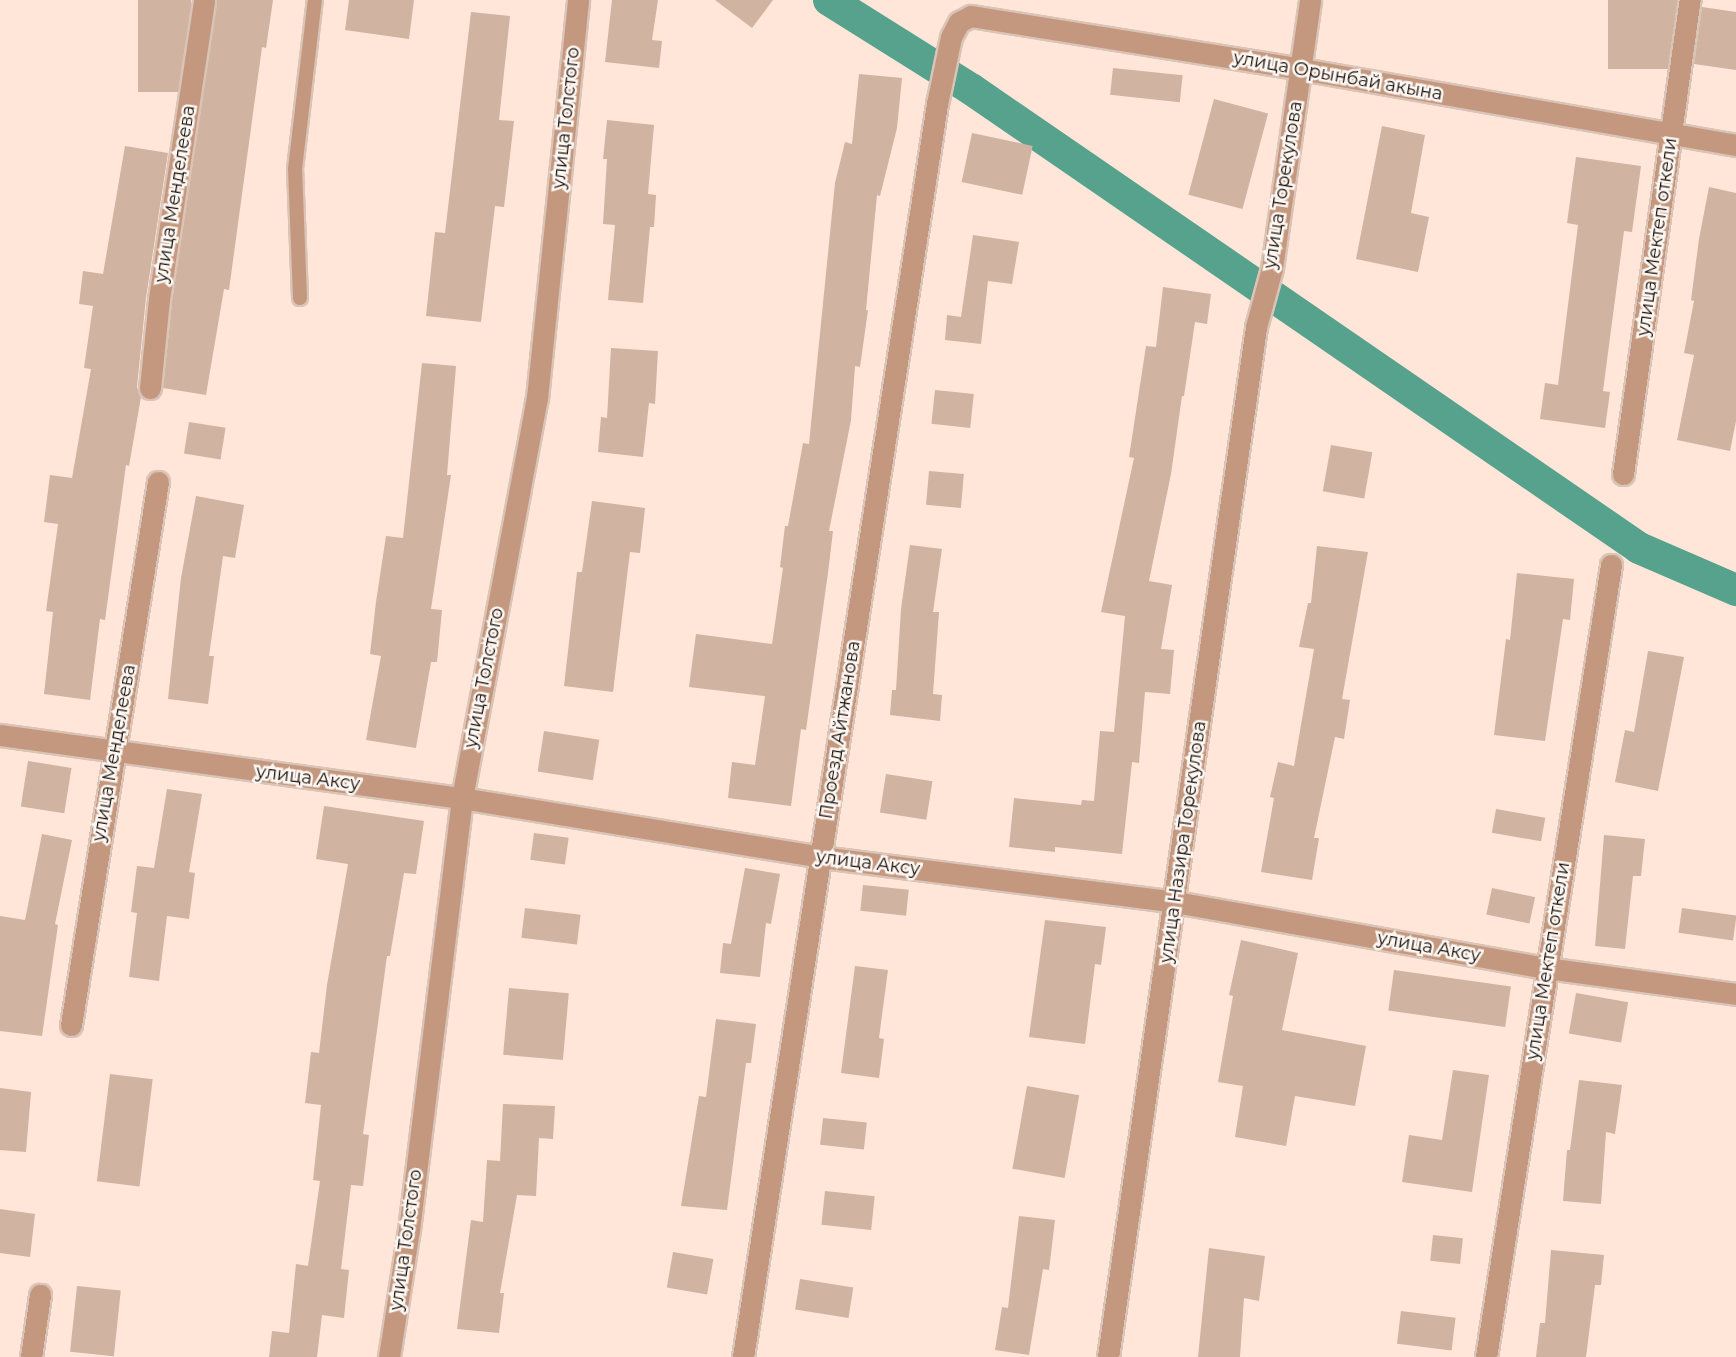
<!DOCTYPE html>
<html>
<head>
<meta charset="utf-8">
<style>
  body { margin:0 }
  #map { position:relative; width:1736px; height:1357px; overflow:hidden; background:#ffe6d8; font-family:Montserrat,sans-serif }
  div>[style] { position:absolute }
  .canal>* { height:32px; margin:-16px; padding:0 16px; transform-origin:16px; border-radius:16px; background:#57a28d }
  .building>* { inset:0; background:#d0b3a1; transform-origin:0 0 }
  .roads { filter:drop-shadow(2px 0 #dac4b7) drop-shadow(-2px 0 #dac4b7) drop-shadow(0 2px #dac4b7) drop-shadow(0 -2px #dac4b7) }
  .service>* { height:14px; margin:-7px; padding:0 7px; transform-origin:7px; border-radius:7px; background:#c4987e }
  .minor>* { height:21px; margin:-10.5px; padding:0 10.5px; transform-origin:10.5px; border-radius:10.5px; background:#c4987e }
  span { translate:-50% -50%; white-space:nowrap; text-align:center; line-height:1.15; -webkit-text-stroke:5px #fef8f4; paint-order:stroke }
  .street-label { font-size:18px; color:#190f09 }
</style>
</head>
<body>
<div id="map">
  <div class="canal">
    <i style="left:829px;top:0;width:168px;rotate:32.1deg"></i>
    <i style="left:971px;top:89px;width:810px;rotate:34.49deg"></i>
    <i style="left:1639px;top:548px;width:106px;rotate:23.4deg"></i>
  </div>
  <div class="building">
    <i style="left:138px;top:0;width:53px;height:92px"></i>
    <i style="clip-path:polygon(217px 0,273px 0,266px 48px,262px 47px,229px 290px,224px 289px,206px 395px,163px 388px,172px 301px)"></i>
    <i style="clip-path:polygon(349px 0,414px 0,409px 39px,345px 30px)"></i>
    <i style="clip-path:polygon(612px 0,658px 0,652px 40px,662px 41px,659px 68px,605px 62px)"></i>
    <i style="clip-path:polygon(715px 0,773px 0,752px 28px)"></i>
    <i style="left:1608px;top:0;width:69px;height:69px"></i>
    <i style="clip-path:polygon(1702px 7px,1736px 12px,1736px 70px,1694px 64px)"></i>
    <i style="clip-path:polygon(471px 12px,510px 16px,499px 120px,514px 121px,504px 207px,495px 206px,481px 322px,426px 316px,435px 232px,445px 233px)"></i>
    <i style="left:1113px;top:68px;width:70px;height:27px;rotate:6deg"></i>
    <i style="clip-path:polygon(859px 74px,902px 78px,897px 128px,880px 196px,877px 195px,866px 310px,868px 310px,860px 367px,855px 366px,851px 420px,829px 531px,833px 531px,828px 573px,806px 730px,801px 729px,791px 806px,728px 798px,732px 762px,755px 765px,765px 696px,689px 687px,696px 634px,772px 644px,783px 568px,780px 567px,785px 526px,788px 526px,803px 443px,809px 444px,835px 183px,845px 142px,852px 144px)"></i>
    <i style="left:1214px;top:99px;width:56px;height:99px;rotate:15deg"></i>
    <i style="clip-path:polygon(607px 120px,654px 125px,648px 194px,656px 195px,654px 227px,650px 227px,643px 303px,608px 300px,615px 225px,603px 224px,607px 159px,603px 159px)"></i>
    <i style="clip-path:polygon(1382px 126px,1425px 135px,1411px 213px,1429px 217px,1418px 272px,1356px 259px)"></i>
    <i style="left:972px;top:133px;width:62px;height:50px;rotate:12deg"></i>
    <i style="clip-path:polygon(125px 146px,168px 153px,146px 298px,137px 387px,141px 397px,129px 466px,126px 465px,105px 620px,100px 619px,90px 700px,44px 694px,53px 612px,46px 611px,58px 524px,44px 522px,50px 475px,72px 478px,91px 369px,84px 368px,93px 306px,79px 304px,83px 271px,103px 274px)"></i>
    <i style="clip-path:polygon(1576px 157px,1641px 166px,1632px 232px,1624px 231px,1603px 391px,1610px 392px,1605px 428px,1540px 419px,1545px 383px,1558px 385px,1578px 225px,1567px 223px)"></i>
    <i style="clip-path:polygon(1709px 187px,1736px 193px,1736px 421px,1730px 451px,1677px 440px,1694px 355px,1684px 353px,1694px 301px,1691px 300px,1699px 239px)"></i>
    <i style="clip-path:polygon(973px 235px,1019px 242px,1012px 284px,988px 281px,981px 344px,945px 340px,947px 315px,961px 317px)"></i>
    <i style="clip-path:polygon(1163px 287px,1211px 294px,1207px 324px,1195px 322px,1184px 396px,1182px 396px,1171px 474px,1149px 581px,1172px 585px,1161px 649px,1174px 650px,1170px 694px,1145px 692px,1139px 763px,1132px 762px,1122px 854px,1055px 847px,1055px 852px,1009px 847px,1014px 798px,1081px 805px,1082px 800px,1094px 801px,1100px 731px,1114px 732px,1125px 616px,1101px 612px,1134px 458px,1129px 457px,1146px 346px,1156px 347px)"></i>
    <i style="clip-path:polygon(611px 348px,658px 351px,655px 404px,649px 403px,643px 457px,598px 452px,601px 417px,607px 418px)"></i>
    <i style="clip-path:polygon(422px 363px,456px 366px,447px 475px,451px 475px,431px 609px,442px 610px,437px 662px,431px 662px,416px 748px,366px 740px,381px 656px,370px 654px,376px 602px,386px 536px,403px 538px)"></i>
    <i style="left:935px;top:390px;width:39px;height:34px;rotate:6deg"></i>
    <i style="left:189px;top:422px;width:37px;height:32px;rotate:9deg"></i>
    <i style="left:1331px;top:445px;width:42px;height:47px;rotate:10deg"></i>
    <i style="left:929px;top:471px;width:35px;height:34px;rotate:5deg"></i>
    <i style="clip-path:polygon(196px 496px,244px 505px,235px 558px,223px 556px,209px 656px,214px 656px,208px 704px,168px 699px,181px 578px)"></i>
    <i style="clip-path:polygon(592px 501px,645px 508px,640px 553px,630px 552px,613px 692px,564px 686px,577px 572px,582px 572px)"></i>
    <i style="clip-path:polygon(910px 545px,942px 549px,933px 612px,939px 612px,933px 694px,942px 695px,940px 721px,890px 715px,892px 690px,896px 690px,901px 609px)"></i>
    <i style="clip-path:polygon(1317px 546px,1368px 552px,1342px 699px,1350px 700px,1344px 739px,1335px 737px,1314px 838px,1319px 838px,1312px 880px,1261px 872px,1274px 798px,1270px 797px,1278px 762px,1294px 766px,1314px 649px,1299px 647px,1308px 603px,1311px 603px)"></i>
    <i style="clip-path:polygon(1517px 573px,1574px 579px,1570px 620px,1563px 619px,1545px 741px,1494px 735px,1506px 639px,1510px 640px)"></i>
    <i style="clip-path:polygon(1648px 651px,1684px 657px,1658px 791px,1615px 782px,1625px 730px,1634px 732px)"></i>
    <i style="left:544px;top:731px;width:56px;height:41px;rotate:9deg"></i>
    <i style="left:28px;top:761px;width:44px;height:46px;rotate:9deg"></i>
    <i style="left:886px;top:774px;width:47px;height:39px;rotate:9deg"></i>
    <i style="clip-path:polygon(167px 789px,202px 794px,189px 872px,195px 873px,189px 919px,167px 916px,159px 981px,129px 977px,137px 913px,131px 912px,137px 866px,154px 868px)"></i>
    <i style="clip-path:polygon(324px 806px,424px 821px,416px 874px,404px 873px,390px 956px,387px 956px,363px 1134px,369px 1135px,363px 1186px,351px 1185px,341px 1269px,349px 1270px,344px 1318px,322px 1315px,317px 1357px,269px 1357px,272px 1331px,289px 1333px,296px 1264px,308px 1266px,320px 1181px,313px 1180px,321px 1105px,305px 1103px,311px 1052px,319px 1053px,327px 985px,348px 864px,316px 859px)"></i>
    <i style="left:1496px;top:809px;width:50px;height:24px;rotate:10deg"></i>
    <i style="left:534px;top:833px;width:35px;height:27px;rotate:8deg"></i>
    <i style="clip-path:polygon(42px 834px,72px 840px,55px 924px,58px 925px,42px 1036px,0 1031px,0 916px,25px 920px)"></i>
    <i style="clip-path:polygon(1604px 835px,1645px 839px,1641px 876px,1633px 876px,1625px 949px,1595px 946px)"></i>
    <i style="clip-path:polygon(745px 868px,780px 874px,771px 924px,766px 923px,760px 977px,720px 973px,723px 943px,731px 944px)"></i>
    <i style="left:863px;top:885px;width:46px;height:26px;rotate:6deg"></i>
    <i style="left:1492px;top:888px;width:44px;height:27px;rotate:12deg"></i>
    <i style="left:525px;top:908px;width:56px;height:30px;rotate:7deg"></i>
    <i style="left:1682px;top:908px;width:55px;height:25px;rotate:8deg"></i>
    <i style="clip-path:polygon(1045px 920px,1106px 927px,1101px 965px,1095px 964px,1085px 1044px,1029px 1037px)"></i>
    <i style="clip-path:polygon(1241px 940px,1298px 953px,1282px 1030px,1366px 1046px,1355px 1106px,1295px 1096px,1286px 1146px,1235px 1137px,1243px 1086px,1218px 1082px,1233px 996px,1229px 995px)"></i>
    <i style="clip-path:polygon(855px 966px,888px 970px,879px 1038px,884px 1039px,879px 1078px,841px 1073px)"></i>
    <i style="left:1394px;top:970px;width:118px;height:41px;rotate:8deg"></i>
    <i style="left:509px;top:988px;width:60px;height:67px;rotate:5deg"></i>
    <i style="left:1576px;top:993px;width:53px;height:41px;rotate:10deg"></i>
    <i style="clip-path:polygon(716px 1019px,756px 1024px,751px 1063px,746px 1063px,727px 1210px,681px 1206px,699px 1096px,706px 1097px)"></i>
    <i style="clip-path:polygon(1453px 1070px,1489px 1075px,1472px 1192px,1402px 1182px,1409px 1135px,1442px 1140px)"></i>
    <i style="left:110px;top:1074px;width:43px;height:108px;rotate:7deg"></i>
    <i style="clip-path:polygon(1579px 1080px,1622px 1085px,1615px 1134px,1606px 1132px,1601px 1204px,1563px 1201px,1567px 1150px,1570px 1150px)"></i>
    <i style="left:1027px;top:1086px;width:53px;height:84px;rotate:10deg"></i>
    <i style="clip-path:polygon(0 1088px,31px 1092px,26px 1152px,0 1150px)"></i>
    <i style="clip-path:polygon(503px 1104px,555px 1106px,553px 1139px,539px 1138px,536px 1196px,517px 1195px,500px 1293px,504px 1293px,499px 1333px,457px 1329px,471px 1220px,483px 1222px,487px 1160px,500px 1161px)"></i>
    <i style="left:823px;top:1118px;width:44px;height:27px;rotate:6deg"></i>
    <i style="left:825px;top:1191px;width:50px;height:34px;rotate:6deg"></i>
    <i style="clip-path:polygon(0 1209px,35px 1214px,30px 1257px,0 1253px)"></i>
    <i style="clip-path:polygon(1019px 1216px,1055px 1220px,1049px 1270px,1043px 1269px,1029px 1355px,995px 1350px,1002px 1307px,1008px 1308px)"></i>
    <i style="left:1433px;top:1235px;width:30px;height:26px;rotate:6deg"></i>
    <i style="clip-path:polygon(1209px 1248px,1265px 1256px,1259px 1301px,1244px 1298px,1240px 1357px,1198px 1357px)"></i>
    <i style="clip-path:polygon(1551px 1250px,1604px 1255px,1601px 1285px,1595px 1285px,1586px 1357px,1536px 1357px,1540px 1323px,1545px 1323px)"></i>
    <i style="left:673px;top:1252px;width:41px;height:36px;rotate:10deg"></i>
    <i style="left:800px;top:1279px;width:54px;height:31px;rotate:9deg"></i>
    <i style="left:77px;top:1286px;width:44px;height:66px;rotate:6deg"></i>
    <i style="left:1401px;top:1311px;width:55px;height:33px;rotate:7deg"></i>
  </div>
  <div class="roads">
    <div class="service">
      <i style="left:300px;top:298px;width:129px;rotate:-92.2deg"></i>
      <i style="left:295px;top:169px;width:170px;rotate:-83.3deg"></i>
    </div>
    <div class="minor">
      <i style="left:150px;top:388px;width:89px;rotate:-84.2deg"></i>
      <i style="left:159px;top:299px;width:302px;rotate:-81.4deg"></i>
      <i style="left:1623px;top:474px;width:479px;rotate:-82deg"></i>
      <i style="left:0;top:735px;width:466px;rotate:7.8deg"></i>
      <i style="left:462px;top:798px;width:364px;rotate:9.3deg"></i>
      <i style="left:821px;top:857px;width:357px;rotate:7.2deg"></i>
      <i style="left:1175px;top:902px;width:378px;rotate:10.1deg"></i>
      <i style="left:1547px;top:968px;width:191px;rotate:7.8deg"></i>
      <i style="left:71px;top:1025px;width:550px;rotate:-80.9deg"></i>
      <i style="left:31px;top:1357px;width:63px;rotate:-81.7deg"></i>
      <i style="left:389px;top:1357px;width:129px;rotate:-81.1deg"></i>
      <i style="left:409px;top:1230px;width:435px;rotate:-83deg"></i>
      <i style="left:462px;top:798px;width:407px;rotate:-79.4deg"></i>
      <i style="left:537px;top:398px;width:400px;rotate:-84.1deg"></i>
      <i style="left:743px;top:1357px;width:1268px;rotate:-81.2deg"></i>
      <i style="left:937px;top:104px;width:68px;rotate:-78.2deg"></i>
      <i style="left:951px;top:37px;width:17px;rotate:-62deg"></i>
      <i style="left:959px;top:22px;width:13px;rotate:-27deg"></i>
      <i style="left:971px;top:16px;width:334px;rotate:9.1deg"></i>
      <i style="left:1301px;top:69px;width:442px;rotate:9.9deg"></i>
      <i style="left:1108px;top:1357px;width:1041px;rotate:-81.82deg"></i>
      <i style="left:1256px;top:327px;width:61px;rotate:-74.8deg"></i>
      <i style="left:1272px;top:268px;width:271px;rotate:-81.9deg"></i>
      <i style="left:1486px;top:1357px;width:802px;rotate:-81.03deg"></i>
    </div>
  </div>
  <div class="street-label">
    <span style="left:1338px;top:76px;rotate:10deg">улица Орынбай акына</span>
    <span style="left:566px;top:118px;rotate:-84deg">улица Толстого</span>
    <span style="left:1283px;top:185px;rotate:-81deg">улица Торекулова</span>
    <span style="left:175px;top:194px;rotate:-81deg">улица Менделеева</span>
    <span style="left:1657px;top:237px;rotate:-82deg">улица Мектеп откели</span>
    <span style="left:484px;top:678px;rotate:-79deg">улица Толстого</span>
    <span style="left:840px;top:730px;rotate:-81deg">Проезд Айтжанова</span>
    <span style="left:114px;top:753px;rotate:-80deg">улица Менделеева</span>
    <span style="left:308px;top:778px;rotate:7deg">улица Аксу</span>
    <span style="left:1183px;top:842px;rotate:-82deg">улица Назира Торекулова</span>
    <span style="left:868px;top:863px;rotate:7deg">улица Аксу</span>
    <span style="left:1429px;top:947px;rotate:10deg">улица Аксу</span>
    <span style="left:1548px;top:961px;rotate:-81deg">улица Мектеп откели</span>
    <span style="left:406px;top:1240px;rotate:-82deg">улица Толстого</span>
  </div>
</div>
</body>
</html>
